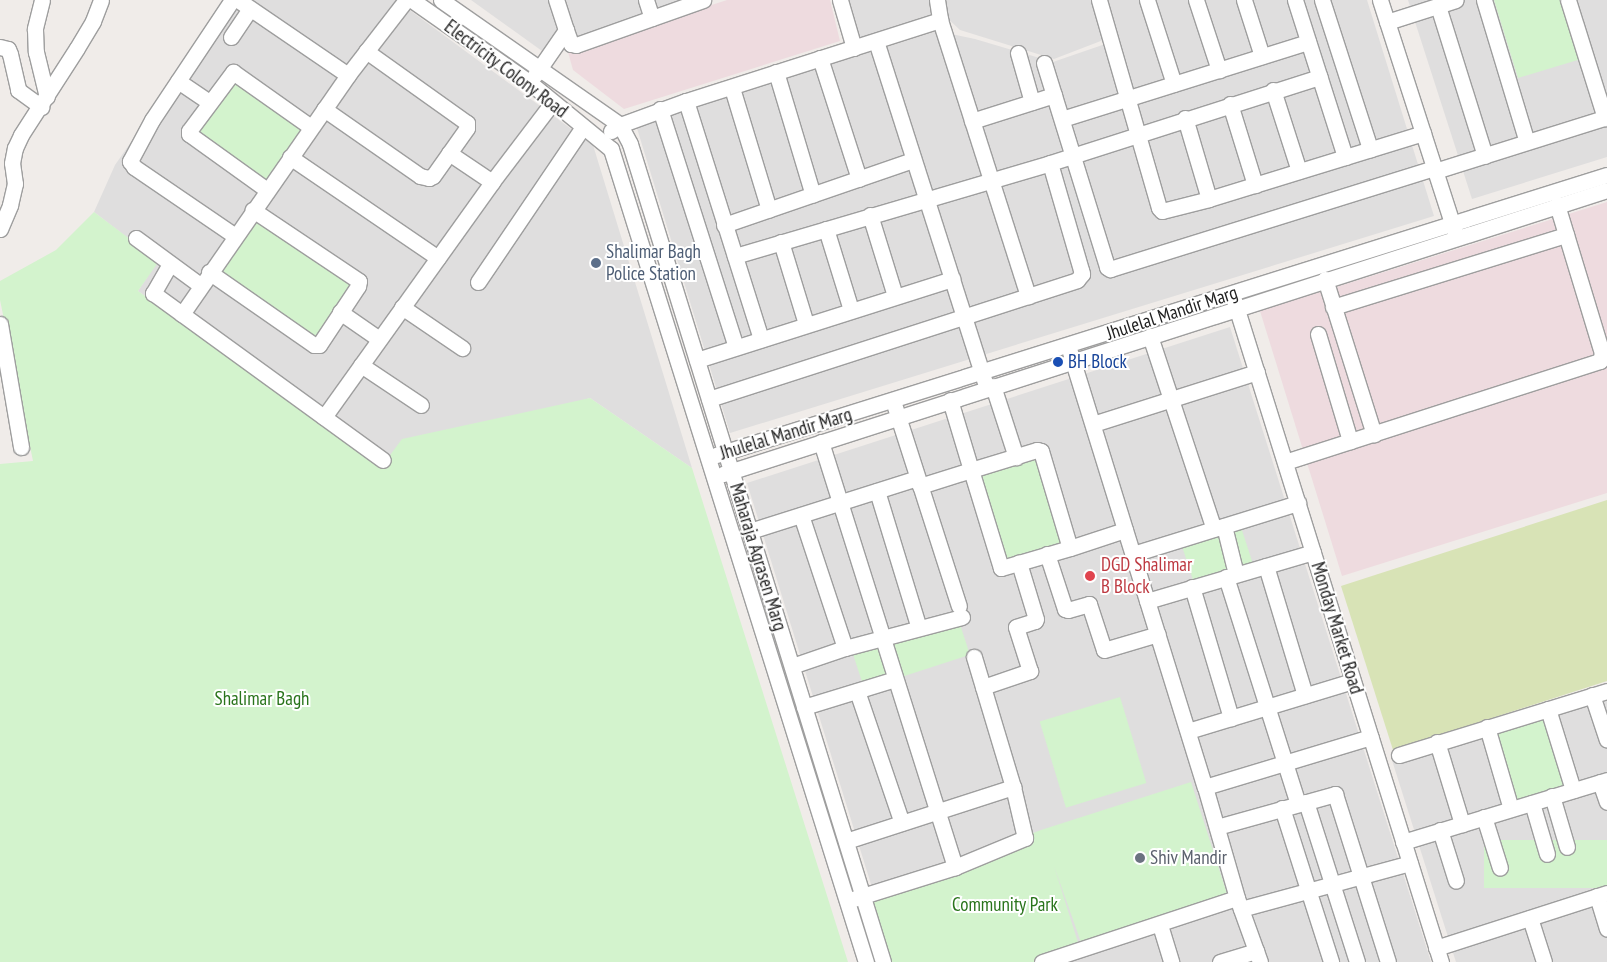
<!DOCTYPE html>
<html>
<head>
<meta charset="utf-8">
<style>
  body { margin:0 }
  #map { position:relative; width:1607px; height:962px; overflow:hidden; background:#f0ece9; font-family:"PT Sans Narrow",sans-serif }
  div>[style] { position:absolute }
  .residential>* { inset:0; background:#dfdede }
  .commercial>* { inset:0; background:#eedbdf }
  .grass>* { inset:0; background:#d8e3b6 }
  .park>* { inset:0; background:#d3f3cd; transform-origin:0 0 }
  .roads { filter:drop-shadow(1px 0 #9e9e9e) drop-shadow(-1px 0 #9e9e9e) drop-shadow(0 1px #9e9e9e) drop-shadow(0 -1px #9e9e9e) }
  .minor>* { height:15px; margin:-7.5px; padding:0 7.5px; transform-origin:7.5px; border-radius:7.5px; background:#fff }
  .dots>* { width:14px; height:14px; translate:-50% -50%; box-sizing:border-box; border:2px solid #fff; border-radius:50% }
  span { translate:-50% -50%; white-space:nowrap; text-align:center; line-height:1.15; -webkit-text-stroke:4px #fff; paint-order:stroke }
  .street-label { font-size:19px; color:#212121 }
  .service-label { font-size:19px; color:#4e5e75 }
  .left { translate:0 -50%; text-align:left }
  .transit-label { font-size:19px; color:#164399 }
  .health-label { font-size:19px; color:#be3a42 }
  .park-label { font-size:19px; color:#29741b }
  .worship-label { font-size:19px; color:#5b616d }
</style>
</head>
<body>
<div id="map">
  <div class="residential">
    <i style="clip-path:polygon(230px 0,396px 0,593px 145px,692px 468px,590px 398px,382px 466px,138px 291px,158px 261px,94px 212px,115px 165px)"></i>
    <i style="clip-path:polygon(471px 0,711px 0,549px 56px)"></i>
    <i style="clip-path:polygon(845px 0,1096px 0,1106px 39px,1054px 59px,960px 30px,943px 14px,856px 43px)"></i>
    <i style="clip-path:polygon(1102px 0,1367px 0,1434px 216px,730px 433px,636px 125px,937px 31px,975px 39px,1053px 62px,1114px 41px)"></i>
    <i style="clip-path:polygon(1408px 0,1607px 0,1607px 157px,1472px 199px)"></i>
    <i style="clip-path:polygon(1230px 327px,1431px 962px,895px 962px,747px 483px)"></i>
    <i style="clip-path:polygon(1607px 684px,1607px 962px,1456px 962px,1390px 754px)"></i>
  </div>
  <div class="commercial">
    <i style="clip-path:polygon(727px 0,830px 0,840px 41px,624px 109px,573px 70px,568px 52px)"></i>
    <i style="clip-path:polygon(1607px 202px,1607px 493px,1342px 576px,1260px 311px)"></i>
  </div>
  <div class="grass">
    <i style="clip-path:polygon(1607px 500px,1607px 681px,1393px 750px,1341px 586px)"></i>
  </div>
  <div class="park">
    <i style="clip-path:polygon(1494px 0,1563px 0,1581px 59px,1518px 78px)"></i>
    <i style="left:232px;top:77px;width:90px;height:68px;rotate:35deg"></i>
    <i style="clip-path:polygon(94px 212px,159px 261px,138px 291px,382px 466px,402px 439px,590px 398px,692px 468px,848px 962px,0 962px,0 464px,33px 461px,0 300px,0 281px,56px 250px)"></i>
    <i style="left:255px;top:214px;width:123px;height:70px;rotate:35deg"></i>
    <i style="left:1037px;top:454px;width:95px;height:64px;rotate:73deg"></i>
    <i style="left:1240px;top:524px;width:42px;height:62px;rotate:72deg"></i>
    <i style="left:956px;top:612px;width:45px;height:111px;rotate:72deg"></i>
    <i style="left:1120px;top:697px;width:90px;height:84px;rotate:73deg"></i>
    <i style="left:1546px;top:714px;width:77px;height:55px;rotate:73deg"></i>
    <i style="clip-path:polygon(1191px 782px,1227px 894px,1082px 945px,1054px 866px,1080px 949px,1037px 962px,889px 962px,869px 897px,1041px 830px)"></i>
    <i style="left:1607px;top:840px;width:48px;height:123px;rotate:90deg"></i>
  </div>
  <div class="roads">
    <div class="minor">
      <i style="left:42px;top:0;width:30px;rotate:104deg"></i>
      <i style="left:35px;top:29px;width:23px;rotate:88deg"></i>
      <i style="left:36px;top:52px;width:46px;rotate:76.3deg"></i>
      <i style="left:232px;top:0;width:144px;rotate:123.7deg"></i>
      <i style="left:152px;top:120px;width:47px;rotate:118.2deg"></i>
      <i style="left:130px;top:161px;width:7px;rotate:56deg"></i>
      <i style="left:134px;top:167px;width:122px;rotate:34.3deg"></i>
      <i style="left:238px;top:0;width:133px;rotate:34.3deg"></i>
      <i style="left:412px;top:0;width:143px;rotate:35deg"></i>
      <i style="left:529px;top:82px;width:106px;rotate:39.3deg"></i>
      <i style="left:611px;top:149px;width:852px;rotate:72.59deg"></i>
      <i style="left:441px;top:0;width:218px;rotate:34.9deg"></i>
      <i style="left:620px;top:125px;width:21px;rotate:62deg"></i>
      <i style="left:630px;top:144px;width:856px;rotate:72.81deg"></i>
      <i style="left:646px;top:0;width:19px;rotate:72deg"></i>
      <i style="left:840px;top:0;width:50px;rotate:73.7deg"></i>
      <i style="left:937px;top:0;width:20px;rotate:81deg"></i>
      <i style="left:1099px;top:0;width:216px;rotate:73.9deg"></i>
      <i style="left:1159px;top:208px;width:4px;rotate:45deg"></i>
      <i style="left:1162px;top:211px;width:49px;rotate:-14.3deg"></i>
      <i style="left:1209px;top:199px;width:224px;rotate:-17.1deg"></i>
      <i style="left:1147px;top:0;width:88px;rotate:72.2deg"></i>
      <i style="left:1196px;top:0;width:74px;rotate:71.8deg"></i>
      <i style="left:1244px;top:0;width:59px;rotate:72.2deg"></i>
      <i style="left:1295px;top:0;width:165px;rotate:72.3deg"></i>
      <i style="left:1322px;top:0;width:157px;rotate:72.1deg"></i>
      <i style="left:1380px;top:0;width:244px;rotate:72.1deg"></i>
      <i style="left:1484px;top:0;width:148px;rotate:73.2deg"></i>
      <i style="left:1568px;top:0;width:124px;rotate:72.6deg"></i>
      <i style="left:1438px;top:6px;width:157px;rotate:72.6deg"></i>
      <i style="left:1387px;top:22px;width:72px;rotate:-17.7deg"></i>
      <i style="left:566px;top:30px;width:15px;rotate:70deg"></i>
      <i style="left:571px;top:44px;width:5px;rotate:11deg"></i>
      <i style="left:576px;top:45px;width:135px;rotate:-19.5deg"></i>
      <i style="left:231px;top:37px;width:34px;rotate:-56deg"></i>
      <i style="left:876px;top:41px;width:358px;rotate:72.3deg"></i>
      <i style="left:0;top:47px;width:8px;rotate:14deg"></i>
      <i style="left:8px;top:49px;width:5px;rotate:68deg"></i>
      <i style="left:10px;top:54px;width:37px;rotate:77deg"></i>
      <i style="left:18px;top:90px;width:29px;rotate:36deg"></i>
      <i style="left:1018px;top:53px;width:51px;rotate:74.1deg"></i>
      <i style="left:820px;top:58px;width:127px;rotate:72.1deg"></i>
      <i style="left:1044px;top:63px;width:214px;rotate:72.8deg"></i>
      <i style="left:1107px;top:267px;width:4px;rotate:34deg"></i>
      <i style="left:1110px;top:269px;width:339px;rotate:-17.3deg"></i>
      <i style="left:776px;top:72px;width:128px;rotate:73.3deg"></i>
      <i style="left:535px;top:75px;width:55px;rotate:-55.4deg"></i>
      <i style="left:566px;top:30px;width:32px;rotate:-108deg"></i>
      <i style="left:178px;top:81px;width:37px;rotate:34deg"></i>
      <i style="left:732px;top:88px;width:127px;rotate:73.1deg"></i>
      <i style="left:1273px;top:90px;width:85px;rotate:72.2deg"></i>
      <i style="left:686px;top:101px;width:250px;rotate:72.5deg"></i>
      <i style="left:1230px;top:104px;width:85px;rotate:72.8deg"></i>
      <i style="left:324px;top:109px;width:117px;rotate:34.9deg"></i>
      <i style="left:420px;top:176px;width:9px;rotate:13deg"></i>
      <i style="left:429px;top:178px;width:4px;rotate:-27deg"></i>
      <i style="left:433px;top:176px;width:59px;rotate:-54.7deg"></i>
      <i style="left:467px;top:128px;width:5px;rotate:-90deg"></i>
      <i style="left:467px;top:123px;width:124px;rotate:-144.5deg"></i>
      <i style="left:660px;top:109px;width:250px;rotate:72.3deg"></i>
      <i style="left:1185px;top:118px;width:84px;rotate:73.5deg"></i>
      <i style="left:1062px;top:119px;width:258px;rotate:-17.4deg"></i>
      <i style="left:972px;top:121px;width:86px;rotate:-17.6deg"></i>
      <i style="left:611px;top:131px;width:11px;rotate:-34deg"></i>
      <i style="left:620px;top:125px;width:70px;rotate:-20deg"></i>
      <i style="left:686px;top:101px;width:267px;rotate:-17.7deg"></i>
      <i style="left:940px;top:20px;width:290px;rotate:72.3deg"></i>
      <i style="left:449px;top:153px;width:52px;rotate:34deg"></i>
      <i style="left:290px;top:157px;width:179px;rotate:34.3deg"></i>
      <i style="left:1435px;top:171px;width:180px;rotate:-17.4deg"></i>
      <i style="left:267px;top:190px;width:96px;rotate:-144.3deg"></i>
      <i style="left:189px;top:134px;width:3px;rotate:-90deg"></i>
      <i style="left:189px;top:131px;width:74px;rotate:-53.3deg"></i>
      <i style="left:233px;top:72px;width:95px;rotate:35.2deg"></i>
      <i style="left:870px;top:215px;width:85px;rotate:72.8deg"></i>
      <i style="left:724px;top:225px;width:200px;rotate:-19deg"></i>
      <i style="left:0;top:229px;width:26px;rotate:-67deg"></i>
      <i style="left:10px;top:205px;width:22px;rotate:-77deg"></i>
      <i style="left:15px;top:184px;width:21px;rotate:-98deg"></i>
      <i style="left:12px;top:163px;width:15px;rotate:-79deg"></i>
      <i style="left:15px;top:148px;width:14px;rotate:-65deg"></i>
      <i style="left:21px;top:135px;width:103px;rotate:-57.2deg"></i>
      <i style="left:77px;top:48px;width:31px;rotate:-59deg"></i>
      <i style="left:93px;top:21px;width:22px;rotate:-69deg"></i>
      <i style="left:826px;top:229px;width:85px;rotate:72.8deg"></i>
      <i style="left:136px;top:238px;width:79px;rotate:36.3deg"></i>
      <i style="left:781px;top:242px;width:86px;rotate:73deg"></i>
      <i style="left:735px;top:256px;width:328px;rotate:-16.4deg"></i>
      <i style="left:1050px;top:163px;width:283px;rotate:-17.7deg"></i>
      <i style="left:170px;top:264px;width:34px;rotate:120deg"></i>
      <i style="left:153px;top:293px;width:284px;rotate:36deg"></i>
      <i style="left:209px;top:272px;width:128px;rotate:34.8deg"></i>
      <i style="left:314px;top:345px;width:5px"></i>
      <i style="left:319px;top:345px;width:71px;rotate:-56.5deg"></i>
      <i style="left:358px;top:286px;width:5px;rotate:-79deg"></i>
      <i style="left:359px;top:281px;width:128px;rotate:-146.2deg"></i>
      <i style="left:1325px;top:279px;width:163px;rotate:72.5deg"></i>
      <i style="left:478px;top:282px;width:187px;rotate:-55.9deg"></i>
      <i style="left:1234px;top:300px;width:694px;rotate:72.64deg"></i>
      <i style="left:402px;top:307px;width:73px;rotate:34.3deg"></i>
      <i style="left:1333px;top:307px;width:244px;rotate:-17.2deg"></i>
      <i style="left:340px;top:312px;width:47px;rotate:34.7deg"></i>
      <i style="left:182px;top:314px;width:291px;rotate:-55.2deg"></i>
      <i style="left:348px;top:75px;width:95px;rotate:-52.3deg"></i>
      <i style="left:0;top:324px;width:125px;rotate:80.3deg"></i>
      <i style="left:1318px;top:334px;width:112px;rotate:73.3deg"></i>
      <i style="left:1150px;top:336px;width:203px;rotate:71.7deg"></i>
      <i style="left:1070px;top:352px;width:455px;rotate:72.8deg"></i>
      <i style="left:1205px;top:787px;width:116px;rotate:73.9deg"></i>
      <i style="left:1237px;top:898px;width:68px;rotate:70.2deg"></i>
      <i style="left:697px;top:360px;width:268px;rotate:-17.6deg"></i>
      <i style="left:361px;top:365px;width:72px;rotate:33.7deg"></i>
      <i style="left:993px;top:386px;width:75px;rotate:72.1deg"></i>
      <i style="left:709px;top:399px;width:387px;rotate:-17.9deg"></i>
      <i style="left:1077px;top:280px;width:8px;rotate:-50deg"></i>
      <i style="left:1082px;top:274px;width:4px;rotate:-104deg"></i>
      <i style="left:1081px;top:270px;width:111px;rotate:-106.2deg"></i>
      <i style="left:895px;top:407px;width:209px;rotate:72.2deg"></i>
      <i style="left:324px;top:417px;width:289px;rotate:-54.4deg"></i>
      <i style="left:492px;top:182px;width:99px;rotate:-52.8deg"></i>
      <i style="left:1093px;top:424px;width:172px;rotate:-17.6deg"></i>
      <i style="left:821px;top:442px;width:446px;rotate:72.5deg"></i>
      <i style="left:1037px;top:450px;width:4px;rotate:14deg"></i>
      <i style="left:1041px;top:451px;width:101px;rotate:73.4deg"></i>
      <i style="left:1070px;top:548px;width:72px;rotate:163.8deg"></i>
      <i style="left:1001px;top:568px;width:102px;rotate:-107deg"></i>
      <i style="left:971px;top:470px;width:69px;rotate:-16.9deg"></i>
      <i style="left:716px;top:455px;width:934px;rotate:-17.45deg"></i>
      <i style="left:1285px;top:462px;width:331px;rotate:-17.8deg"></i>
      <i style="left:1600px;top:361px;width:8px;rotate:-76deg"></i>
      <i style="left:1602px;top:353px;width:155px;rotate:-106.9deg"></i>
      <i style="left:723px;top:474px;width:928px;rotate:-17.81deg"></i>
      <i style="left:920px;top:486px;width:53px;rotate:-17.4deg"></i>
      <i style="left:971px;top:470px;width:73px;rotate:-106.7deg"></i>
      <i style="left:877px;top:491px;width:143px;rotate:73deg"></i>
      <i style="left:801px;top:515px;width:140px;rotate:71.7deg"></i>
      <i style="left:1224px;top:526px;width:49px;rotate:76deg"></i>
      <i style="left:750px;top:531px;width:175px;rotate:-17.6deg"></i>
      <i style="left:1070px;top:548px;width:58px;rotate:-18.1deg"></i>
      <i style="left:1047px;top:554px;width:58px;rotate:71.9deg"></i>
      <i style="left:1065px;top:609px;width:3px;rotate:18deg"></i>
      <i style="left:1068px;top:610px;width:22px;rotate:-16deg"></i>
      <i style="left:1089px;top:604px;width:48px;rotate:71.9deg"></i>
      <i style="left:1104px;top:650px;width:56px;rotate:-16.5deg"></i>
      <i style="left:1133px;top:554px;width:173px;rotate:-17.2deg"></i>
      <i style="left:1266px;top:566px;width:135px;rotate:73.2deg"></i>
      <i style="left:1226px;top:577px;width:238px;rotate:72.4deg"></i>
      <i style="left:1192px;top:587px;width:137px;rotate:73.4deg"></i>
      <i style="left:1147px;top:601px;width:173px;rotate:-16.4deg"></i>
      <i style="left:792px;top:666px;width:56px;rotate:-18.8deg"></i>
      <i style="left:845px;top:648px;width:121px;rotate:-14.8deg"></i>
      <i style="left:983px;top:687px;width:50px;rotate:-18.8deg"></i>
      <i style="left:1030px;top:671px;width:46px;rotate:-107.7deg"></i>
      <i style="left:1016px;top:627px;width:20px;rotate:-18deg"></i>
      <i style="left:1035px;top:621px;width:2px;rotate:-63deg"></i>
      <i style="left:1036px;top:619px;width:59px;rotate:-106.9deg"></i>
      <i style="left:857px;top:691px;width:139px;rotate:71.2deg"></i>
      <i style="left:1592px;top:695px;width:47px;rotate:71.6deg"></i>
      <i style="left:804px;top:707px;width:95px;rotate:-17.1deg"></i>
      <i style="left:1548px;top:709px;width:85px;rotate:72.8deg"></i>
      <i style="left:1487px;top:727px;width:85px;rotate:73.7deg"></i>
      <i style="left:1188px;top:731px;width:172px;rotate:-16.9deg"></i>
      <i style="left:1437px;top:742px;width:86px;rotate:73deg"></i>
      <i style="left:1399px;top:755px;width:218px;rotate:-17.1deg"></i>
      <i style="left:1600px;top:782px;width:21px;rotate:71deg"></i>
      <i style="left:1205px;top:787px;width:173px;rotate:-16.8deg"></i>
      <i style="left:1552px;top:796px;width:53px;rotate:73.6deg"></i>
      <i style="left:1306px;top:802px;width:168px;rotate:72.3deg"></i>
      <i style="left:1532px;top:803px;width:53px;rotate:73.6deg"></i>
      <i style="left:1282px;top:808px;width:162px;rotate:72.3deg"></i>
      <i style="left:1484px;top:817px;width:53px;rotate:72.6deg"></i>
      <i style="left:1217px;top:827px;width:123px;rotate:-15.6deg"></i>
      <i style="left:1335px;top:794px;width:176px;rotate:72.5deg"></i>
      <i style="left:1440px;top:830px;width:53px;rotate:72.6deg"></i>
      <i style="left:846px;top:841px;width:176px;rotate:-17.9deg"></i>
      <i style="left:1403px;top:842px;width:213px;rotate:-16.9deg"></i>
      <i style="left:1597px;top:896px;width:34px;rotate:73deg"></i>
      <i style="left:853px;top:899px;width:107px;rotate:-17.4deg"></i>
      <i style="left:955px;top:867px;width:76px;rotate:-22.5deg"></i>
      <i style="left:1025px;top:838px;width:52px;rotate:-103.2deg"></i>
      <i style="left:1013px;top:787px;width:136px;rotate:-106.7deg"></i>
      <i style="left:1241px;top:909px;width:175px;rotate:-15.2deg"></i>
      <i style="left:1530px;top:918px;width:46px;rotate:72.3deg"></i>
      <i style="left:1160px;top:925px;width:39px;rotate:73deg"></i>
      <i style="left:1436px;top:948px;width:180px;rotate:-17.8deg"></i>
      <i style="left:1042px;top:962px;width:205px;rotate:-18.2deg"></i>
      <i style="left:1220px;top:962px;width:38px;rotate:-17deg"></i>
    </div>
  </div>
  <div class="dots">
    <i style="left:596px;top:263px;background:#5c6f8a"></i>
    <i style="left:1058px;top:362px;background:#1a4fb4"></i>
    <i style="left:1090px;top:576px;background:#e0444e"></i>
    <i style="left:1140px;top:858px;background:#6b7280"></i>
  </div>
  <div class="street-label">
    <span style="left:506px;top:69px;rotate:37deg">Electricity Colony Road</span>
    <span style="left:1172px;top:313px;rotate:-18deg">Jhulelal Mandir Marg</span>
    <span style="left:786px;top:434px;rotate:-17deg">Jhulelal Mandir Marg</span>
    <span style="left:758px;top:557px;rotate:73deg">Maharaja Agrasen Marg</span>
    <span style="left:1337px;top:628px;rotate:73deg">Monday Market Road</span>
  </div>
  <div class="service-label">
    <span class="left" style="left:606px;top:263px">Shalimar Bagh<br>Police Station</span>
  </div>
  <div class="transit-label">
    <span class="left" style="left:1068px;top:362px">BH Block</span>
  </div>
  <div class="health-label">
    <span class="left" style="left:1101px;top:576px">DGD Shalimar<br>B Block</span>
  </div>
  <div class="park-label">
    <span style="left:262px;top:699px">Shalimar Bagh</span>
    <span style="left:1005px;top:905px">Community Park</span>
  </div>
  <div class="worship-label">
    <span class="left" style="left:1150px;top:858px">Shiv Mandir</span>
  </div>
</div>
</body>
</html>
